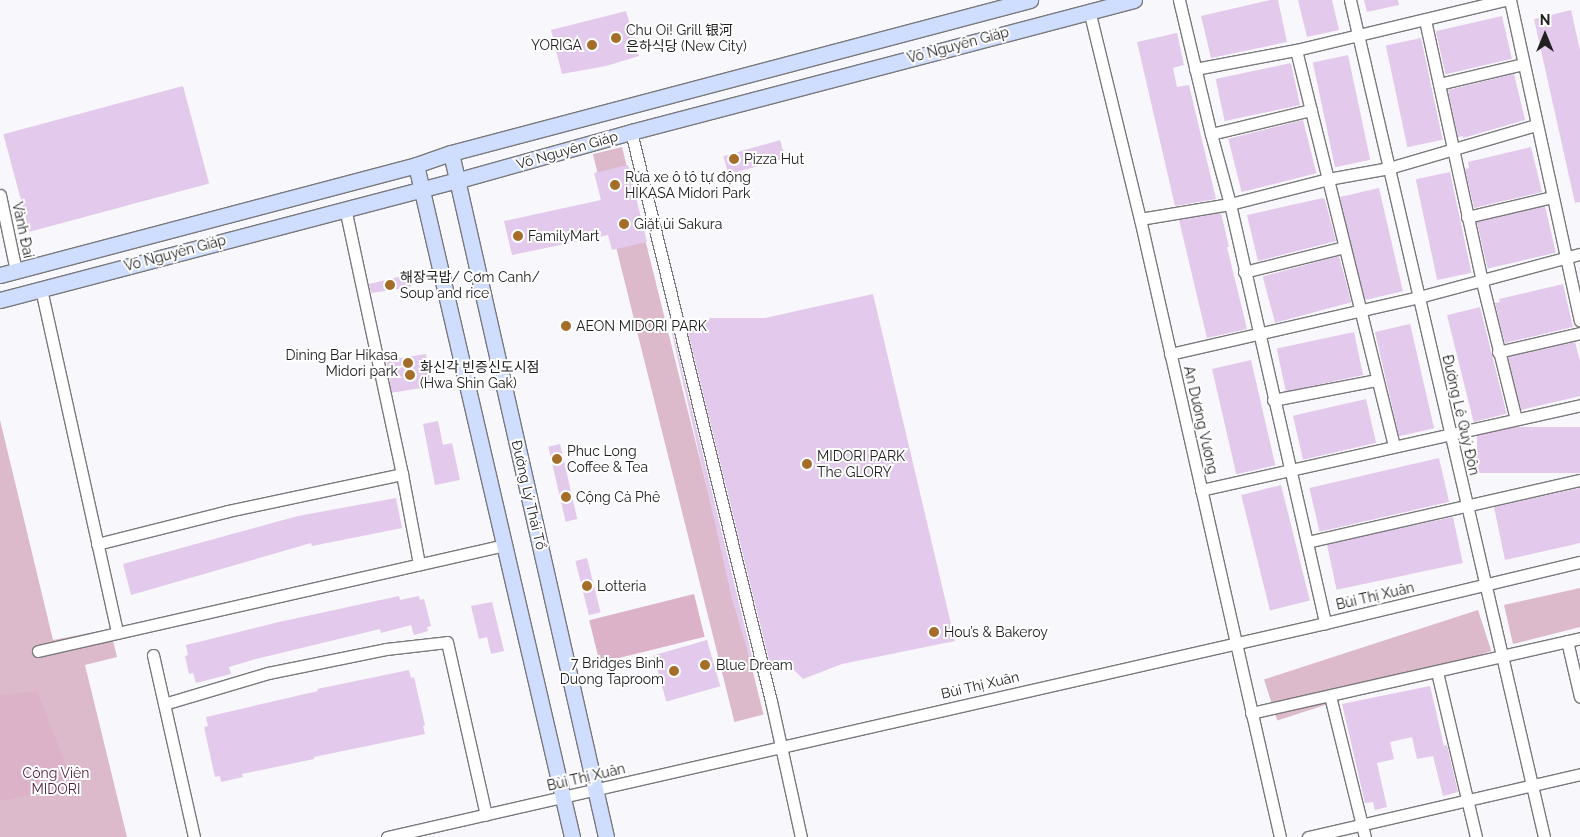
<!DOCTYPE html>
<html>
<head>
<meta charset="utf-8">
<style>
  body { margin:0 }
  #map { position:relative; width:1580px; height:837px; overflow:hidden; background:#f8f7fb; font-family:Raleway,"Noto Sans SC","Noto Sans KR",sans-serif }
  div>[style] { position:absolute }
  .green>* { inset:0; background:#dcb9cb; transform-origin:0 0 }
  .forest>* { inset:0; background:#dbb2c7; transform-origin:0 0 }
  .building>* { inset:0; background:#e3c9eb; transform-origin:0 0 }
  .roads { filter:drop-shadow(1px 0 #79797b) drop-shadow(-1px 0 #79797b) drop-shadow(0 1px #79797b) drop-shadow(0 -1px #79797b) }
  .street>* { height:11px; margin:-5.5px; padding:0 5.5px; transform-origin:5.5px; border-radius:5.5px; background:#fff }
  .secondary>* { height:15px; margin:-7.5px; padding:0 7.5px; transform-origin:7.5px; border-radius:7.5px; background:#cfddfe }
  .dots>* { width:14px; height:14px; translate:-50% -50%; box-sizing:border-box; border:2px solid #fff; border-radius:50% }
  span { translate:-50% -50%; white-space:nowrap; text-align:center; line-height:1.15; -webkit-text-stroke:4px #fff; paint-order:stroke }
  .poi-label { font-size:14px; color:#202021 }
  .left { translate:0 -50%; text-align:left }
  .right { translate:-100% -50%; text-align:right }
  .street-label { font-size:14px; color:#202021 }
  .park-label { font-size:14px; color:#501e3c }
  .north { position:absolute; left:1520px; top:10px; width:50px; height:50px; -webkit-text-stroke:4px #fff; paint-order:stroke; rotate:0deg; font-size:14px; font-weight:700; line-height:20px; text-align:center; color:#202021 }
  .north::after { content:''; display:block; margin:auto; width:18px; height:22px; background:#202021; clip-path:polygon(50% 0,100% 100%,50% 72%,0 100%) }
</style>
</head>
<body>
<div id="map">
  <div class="green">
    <i style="left:622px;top:147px;width:585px;height:30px;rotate:76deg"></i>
    <i style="clip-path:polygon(0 420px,53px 640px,110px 629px,117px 657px,85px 665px,127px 837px,0 837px)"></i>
    <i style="clip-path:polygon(1580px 588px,1580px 627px,1513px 644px,1504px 605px)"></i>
    <i style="left:1478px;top:610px;width:43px;height:225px;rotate:72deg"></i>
  </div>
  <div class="forest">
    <i style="left:694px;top:594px;width:44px;height:108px;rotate:76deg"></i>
    <i style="clip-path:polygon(37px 691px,74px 786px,0 801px,0 695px)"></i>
  </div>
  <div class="building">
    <i style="clip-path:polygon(1270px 0,1278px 0,1287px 42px,1211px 58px,1201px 16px)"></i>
    <i style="clip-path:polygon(1298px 0,1332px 0,1339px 30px,1307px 37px)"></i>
    <i style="clip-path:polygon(1364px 0,1398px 0,1399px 5px,1367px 12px)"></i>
    <i style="clip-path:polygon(1571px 10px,1580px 50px,1580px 202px,1575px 203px,1534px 19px)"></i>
    <i style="clip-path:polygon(626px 11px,639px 56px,606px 66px,562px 74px,551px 30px)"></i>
    <i style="left:1502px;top:16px;width:44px;height:68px;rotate:77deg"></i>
    <i style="clip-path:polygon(1177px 33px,1184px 65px,1173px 68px,1177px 87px,1189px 85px,1216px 199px,1175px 206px,1137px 42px)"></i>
    <i style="left:1421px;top:38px;width:104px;height:36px;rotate:78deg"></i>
    <i style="left:1348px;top:55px;width:107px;height:36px;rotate:78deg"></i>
    <i style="left:1291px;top:63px;width:43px;height:77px;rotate:78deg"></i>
    <i style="clip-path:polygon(1514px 74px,1525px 120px,1463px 138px,1463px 136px,1458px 137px,1448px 90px)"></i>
    <i style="left:183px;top:86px;width:101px;height:186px;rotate:75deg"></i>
    <i style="left:1303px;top:120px;width:55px;height:77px;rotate:76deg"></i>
    <i style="left:780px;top:140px;width:19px;height:59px;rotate:74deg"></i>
    <i style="clip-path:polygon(1531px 147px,1542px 192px,1474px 208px,1465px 169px,1469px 168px,1468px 162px)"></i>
    <i style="clip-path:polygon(628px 165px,647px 242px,612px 250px,608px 235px,512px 255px,504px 221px,601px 200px,594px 173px)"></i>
    <i style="left:1450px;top:172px;width:103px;height:35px;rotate:78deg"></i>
    <i style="left:1379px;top:188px;width:106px;height:40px;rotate:77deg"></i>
    <i style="clip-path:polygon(1323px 198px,1325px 200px,1336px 241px,1258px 261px,1247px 215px)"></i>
    <i style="left:1545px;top:206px;width:48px;height:70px;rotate:77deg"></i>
    <i style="clip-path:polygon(1221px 213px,1229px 247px,1227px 247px,1247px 329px,1207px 338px,1179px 220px)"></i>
    <i style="left:1339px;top:256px;width:48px;height:79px;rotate:75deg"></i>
    <i style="clip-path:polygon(407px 275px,411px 287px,371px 293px,369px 284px)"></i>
    <i style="clip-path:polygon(1563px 284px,1573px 327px,1505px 343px,1495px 303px,1500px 302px,1499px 299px)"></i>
    <i style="clip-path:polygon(873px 294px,955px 641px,842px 664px,803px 679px,791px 667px,771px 668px,686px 324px,711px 318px,765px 318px)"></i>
    <i style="left:1480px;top:307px;width:110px;height:34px;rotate:76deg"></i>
    <i style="left:1410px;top:324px;width:107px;height:36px;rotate:77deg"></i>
    <i style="clip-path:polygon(671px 329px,672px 328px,755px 669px,753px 669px,732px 599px)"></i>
    <i style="left:1354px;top:332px;width:44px;height:79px;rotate:78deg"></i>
    <i style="clip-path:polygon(1575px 342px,1580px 361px,1580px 396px,1521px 410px,1508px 357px)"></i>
    <i style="left:426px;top:354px;width:33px;height:40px;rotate:81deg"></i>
    <i style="left:1251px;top:360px;width:108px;height:40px;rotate:77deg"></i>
    <i style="left:1366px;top:399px;width:45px;height:75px;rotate:77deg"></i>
    <i style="clip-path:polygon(438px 421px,443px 445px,452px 443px,460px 480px,435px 485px,423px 424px)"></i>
    <i style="left:1580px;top:427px;width:46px;height:103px;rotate:90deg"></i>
    <i style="left:560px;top:444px;width:77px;height:12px;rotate:77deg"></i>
    <i style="left:1439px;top:458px;width:45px;height:133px;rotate:77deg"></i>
    <i style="left:1281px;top:485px;width:119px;height:41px;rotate:76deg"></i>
    <i style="clip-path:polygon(1580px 488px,1580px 543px,1505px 560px,1494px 507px)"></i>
    <i style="clip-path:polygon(396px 498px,402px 528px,312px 546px,311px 543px,131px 595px,123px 564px,298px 516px)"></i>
    <i style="left:1453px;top:517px;width:47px;height:129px;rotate:78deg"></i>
    <i style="left:587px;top:558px;width:56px;height:12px;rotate:76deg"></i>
    <i style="clip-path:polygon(399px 596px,400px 600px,419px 596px,420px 600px,424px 599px,431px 626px,427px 627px,428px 631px,414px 635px,411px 625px,381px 633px,380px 629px,256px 659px,229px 667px,231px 674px,196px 683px,193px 673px,189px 674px,185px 656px,188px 655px,186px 645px,279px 622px)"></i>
    <i style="clip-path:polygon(492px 602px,504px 651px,491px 654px,487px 637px,479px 639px,471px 606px)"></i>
    <i style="left:707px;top:640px;width:48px;height:56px;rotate:74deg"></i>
    <i style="clip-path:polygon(409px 670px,411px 678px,414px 677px,425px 725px,423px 726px,425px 734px,314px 757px,314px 759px,242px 774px,243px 777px,221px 782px,220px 776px,215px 777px,204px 727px,208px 726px,206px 717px,318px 691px,317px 689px)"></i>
    <i style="clip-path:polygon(1430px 686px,1444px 746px,1447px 745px,1458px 792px,1443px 796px,1433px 756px,1417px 759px,1412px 737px,1390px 742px,1394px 759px,1377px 763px,1387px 807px,1375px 810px,1373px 802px,1365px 803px,1342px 704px)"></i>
  </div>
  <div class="roads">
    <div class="street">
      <i style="left:1179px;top:0;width:138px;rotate:76.6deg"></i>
      <i style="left:1211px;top:134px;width:73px;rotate:74.8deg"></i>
      <i style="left:1230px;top:204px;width:430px;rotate:77.2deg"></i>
      <i style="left:1350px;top:0;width:859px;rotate:76.95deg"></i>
      <i style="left:1510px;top:0;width:328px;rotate:77.7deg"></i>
      <i style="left:1089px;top:10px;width:215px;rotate:76.3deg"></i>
      <i style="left:1140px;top:219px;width:634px;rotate:77.24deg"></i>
      <i style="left:1425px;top:20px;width:268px;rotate:77.7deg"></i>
      <i style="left:1482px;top:282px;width:141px;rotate:76.1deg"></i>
      <i style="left:1296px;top:50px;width:408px;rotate:76.1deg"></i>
      <i style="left:1195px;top:69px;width:103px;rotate:-10.7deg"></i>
      <i style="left:1296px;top:50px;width:215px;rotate:-13.5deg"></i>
      <i style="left:1439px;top:84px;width:86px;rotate:-13.4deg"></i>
      <i style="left:631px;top:132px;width:586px;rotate:76.18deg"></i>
      <i style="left:771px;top:701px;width:139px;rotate:77.6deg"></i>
      <i style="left:1211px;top:134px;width:103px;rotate:-13.5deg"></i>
      <i style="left:0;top:195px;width:78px;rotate:78.1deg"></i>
      <i style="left:1467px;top:217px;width:87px;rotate:-13.2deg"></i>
      <i style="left:1140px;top:219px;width:91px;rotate:-9.5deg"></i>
      <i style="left:1230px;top:204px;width:101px;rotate:-14.3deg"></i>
      <i style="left:1328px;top:179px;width:62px;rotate:-10.2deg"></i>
      <i style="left:1389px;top:168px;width:153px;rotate:-16.3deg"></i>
      <i style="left:1244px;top:272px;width:103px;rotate:-14deg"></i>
      <i style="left:41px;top:289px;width:352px;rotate:77.5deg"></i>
      <i style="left:1498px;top:352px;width:84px;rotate:-13deg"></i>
      <i style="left:1170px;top:354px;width:255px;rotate:-12.9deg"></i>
      <i style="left:1419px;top:297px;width:167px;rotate:-15deg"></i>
      <i style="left:1273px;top:400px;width:106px;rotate:-10.9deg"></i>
      <i style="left:402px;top:474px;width:92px;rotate:79.3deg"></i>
      <i style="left:1201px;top:490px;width:388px;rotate:-12.6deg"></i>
      <i style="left:1307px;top:542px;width:280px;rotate:-12.8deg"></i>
      <i style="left:97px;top:544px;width:135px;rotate:-14.1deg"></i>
      <i style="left:228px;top:511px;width:178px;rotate:-12deg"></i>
      <i style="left:402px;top:474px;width:271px;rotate:-102.1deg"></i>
      <i style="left:1567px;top:641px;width:57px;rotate:76.9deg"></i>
      <i style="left:38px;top:651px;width:478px;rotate:-12.8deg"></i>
      <i style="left:153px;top:655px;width:187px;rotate:77.3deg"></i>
      <i style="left:1437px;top:672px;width:170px;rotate:76.7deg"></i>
      <i style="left:1330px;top:696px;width:145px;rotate:76.1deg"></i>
      <i style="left:164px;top:704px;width:109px;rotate:-16.6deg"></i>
      <i style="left:268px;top:673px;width:120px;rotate:-11.5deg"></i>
      <i style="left:386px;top:649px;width:61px;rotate:-6.5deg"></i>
      <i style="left:447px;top:642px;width:177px;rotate:77.3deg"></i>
      <i style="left:1251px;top:713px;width:337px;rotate:-12.8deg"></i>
      <i style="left:387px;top:837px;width:962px;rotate:-12.85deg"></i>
      <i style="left:1325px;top:623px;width:262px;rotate:-13.5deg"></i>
      <i style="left:1308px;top:837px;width:279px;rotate:-13deg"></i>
    </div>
    <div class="secondary">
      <i style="left:451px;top:153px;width:701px;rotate:77.23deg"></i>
      <i style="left:416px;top:165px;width:690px;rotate:76.93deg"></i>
      <i style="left:0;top:275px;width:430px;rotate:-14.8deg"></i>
      <i style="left:416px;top:165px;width:37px;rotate:-19deg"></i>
      <i style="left:451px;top:153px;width:599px;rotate:-14.8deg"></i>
      <i style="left:0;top:300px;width:474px;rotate:-14.7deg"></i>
      <i style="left:459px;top:180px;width:179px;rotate:-15.6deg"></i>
      <i style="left:631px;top:132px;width:520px;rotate:-14.7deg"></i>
    </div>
  </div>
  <div class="dots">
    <i style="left:616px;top:38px;background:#a46d29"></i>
    <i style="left:592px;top:45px;background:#a46d29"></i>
    <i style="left:734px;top:159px;background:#a46d29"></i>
    <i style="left:615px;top:185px;background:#a46d29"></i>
    <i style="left:624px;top:224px;background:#a46d29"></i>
    <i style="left:518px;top:236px;background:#a46d29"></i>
    <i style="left:390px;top:285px;background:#a46d29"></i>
    <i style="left:566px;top:326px;background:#a46d29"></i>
    <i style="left:408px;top:363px;background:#a46d29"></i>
    <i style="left:410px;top:375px;background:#a46d29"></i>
    <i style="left:557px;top:459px;background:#a46d29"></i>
    <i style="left:807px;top:464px;background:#a46d29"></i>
    <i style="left:566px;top:497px;background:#a46d29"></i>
    <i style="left:587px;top:586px;background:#a46d29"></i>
    <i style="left:934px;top:632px;background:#a46d29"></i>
    <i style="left:705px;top:665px;background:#a46d29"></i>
    <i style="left:674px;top:671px;background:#a46d29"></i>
  </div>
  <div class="poi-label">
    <span class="left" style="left:626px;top:38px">Chu Oi! Grill 银河<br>은하식당 (New City)</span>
    <span class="right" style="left:582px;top:45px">YORIGA</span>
    <span class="left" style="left:744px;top:159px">Pizza Hut</span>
    <span class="left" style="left:625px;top:185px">Rửa xe ô tô tự động<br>HIKASA Midori Park</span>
    <span class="left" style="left:634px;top:224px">Giặt ủi Sakura</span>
    <span class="left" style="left:528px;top:236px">FamilyMart</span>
    <span class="left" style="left:400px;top:285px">해장국밥/ Cơm Canh/<br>Soup and rice</span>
    <span class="left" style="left:576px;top:326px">AEON MIDORI PARK</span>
    <span class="right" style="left:398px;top:363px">Dining Bar Hikasa<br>Midori park</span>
    <span class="left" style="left:420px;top:375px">화신각 빈증신도시점<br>(Hwa Shin Gak)</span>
    <span class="left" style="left:567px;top:459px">Phuc Long<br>Coffee &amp; Tea</span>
    <span class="left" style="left:817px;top:464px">MIDORI PARK<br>The GLORY</span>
    <span class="left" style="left:576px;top:497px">Cộng Cà Phê</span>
    <span class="left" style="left:597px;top:586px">Lotteria</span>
    <span class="left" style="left:944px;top:632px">Hou’s &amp; Bakeroy</span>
    <span class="right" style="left:664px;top:671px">7 Bridges Binh<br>Duong Taproom</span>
    <span class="left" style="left:716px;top:665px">Blue Dream</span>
  </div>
  <div class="street-label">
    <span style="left:958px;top:45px;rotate:-15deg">Võ Nguyên Giáp</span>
    <span style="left:567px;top:150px;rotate:-16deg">Võ Nguyên Giáp</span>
    <span style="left:23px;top:230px;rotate:78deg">Vành Đai</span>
    <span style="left:175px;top:253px;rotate:-15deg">Võ Nguyên Giáp</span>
    <span style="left:1461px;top:415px;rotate:77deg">Đường Lê Quý Đôn</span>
    <span style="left:1201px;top:420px;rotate:77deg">An Dương Vương</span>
    <span style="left:529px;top:495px;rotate:77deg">Đường Lý Thái Tổ</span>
    <span style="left:1375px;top:596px;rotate:-13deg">Bùi Thị Xuân</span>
    <span style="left:980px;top:685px;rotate:-13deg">Bùi Thị Xuân</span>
    <span style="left:586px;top:777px;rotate:-13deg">Bùi Thị Xuân</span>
  </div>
  <div class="park-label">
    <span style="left:56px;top:781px">Công Viên<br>MIDORI</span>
  </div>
  <div class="north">N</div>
</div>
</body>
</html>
